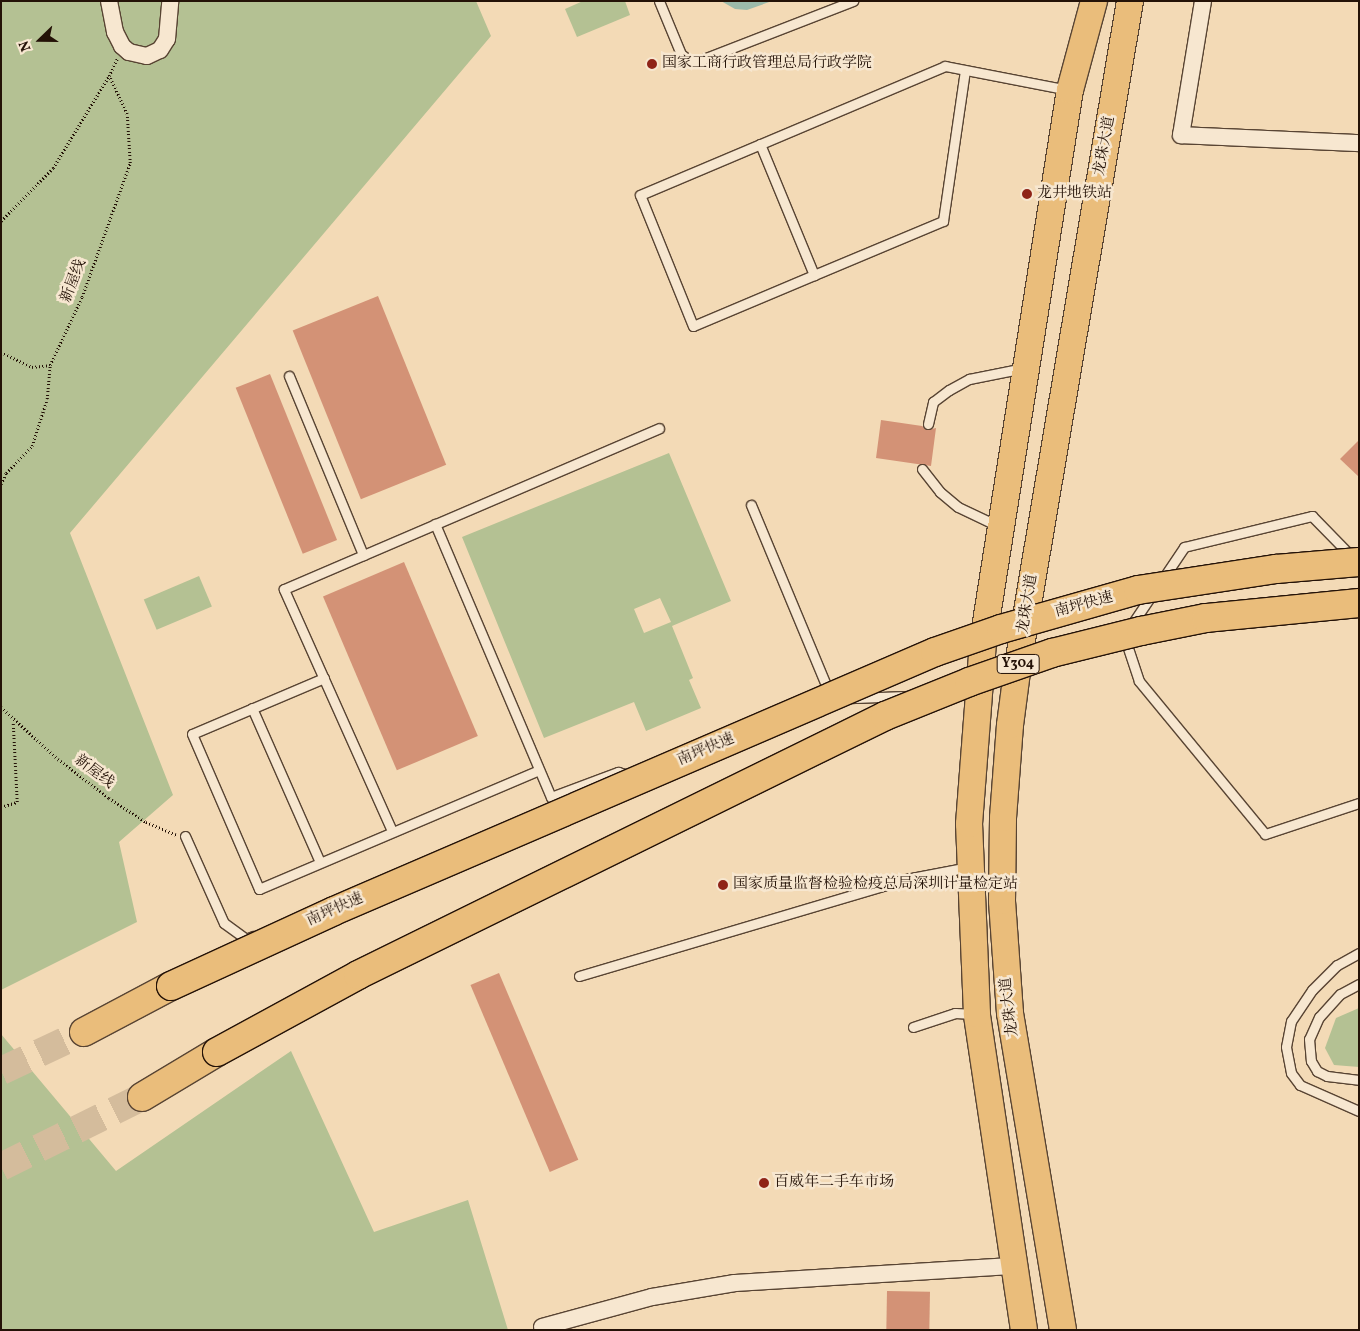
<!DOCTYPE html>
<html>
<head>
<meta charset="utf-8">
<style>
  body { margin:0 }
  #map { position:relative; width:1360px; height:1331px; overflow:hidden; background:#f3dab6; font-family:Vollkorn,"Noto Serif SC",serif }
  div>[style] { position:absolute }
  .green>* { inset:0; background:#b4c193; transform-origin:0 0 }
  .water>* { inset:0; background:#9cbbab }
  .building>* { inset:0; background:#d39276; transform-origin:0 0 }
  .highway-tunnel>* { height:28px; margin-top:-14px; transform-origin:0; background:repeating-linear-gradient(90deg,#d4bc9c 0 28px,transparent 0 42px) }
  .path>* { height:2.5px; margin-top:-1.25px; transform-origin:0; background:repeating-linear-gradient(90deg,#241207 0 1px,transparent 0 3.5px) }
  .roads { filter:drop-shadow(1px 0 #584433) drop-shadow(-1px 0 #584433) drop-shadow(0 1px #584433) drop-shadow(0 -1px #584433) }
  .lane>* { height:9px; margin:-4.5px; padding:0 4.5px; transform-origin:4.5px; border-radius:4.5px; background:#f7e7d0 }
  .street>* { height:16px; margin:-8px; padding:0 8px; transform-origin:8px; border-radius:8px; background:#f7e7d0 }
  .primary>* { height:26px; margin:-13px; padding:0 13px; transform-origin:13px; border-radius:13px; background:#eabd7b }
  .highway>* { height:28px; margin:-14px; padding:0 14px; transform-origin:14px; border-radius:14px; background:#eabd7b }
  .bridges { filter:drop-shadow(1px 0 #241207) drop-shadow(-1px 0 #241207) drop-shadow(0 1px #241207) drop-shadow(0 -1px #241207) }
  .highway-bridge>* { height:28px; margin:-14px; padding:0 14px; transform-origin:14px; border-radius:14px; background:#eabd7b }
  .dots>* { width:14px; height:14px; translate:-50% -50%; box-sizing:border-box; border:2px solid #f7e7d0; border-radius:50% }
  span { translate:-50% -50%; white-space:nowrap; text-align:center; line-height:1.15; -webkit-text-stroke:5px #f7e7d0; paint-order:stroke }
  .shield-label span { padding:1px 4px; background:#f7e7d0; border:1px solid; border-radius:4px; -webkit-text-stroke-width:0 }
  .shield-label { font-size:14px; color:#241207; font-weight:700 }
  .poi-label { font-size:15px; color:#241207 }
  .left { translate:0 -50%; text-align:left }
  .street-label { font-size:15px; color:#241207 }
  .frame { position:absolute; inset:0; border:2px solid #241207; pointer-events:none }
  .north { position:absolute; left:15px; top:15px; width:50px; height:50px; -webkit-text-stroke:4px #f7e7d0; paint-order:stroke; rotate:248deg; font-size:14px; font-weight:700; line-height:20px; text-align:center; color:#241207 }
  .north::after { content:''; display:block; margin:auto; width:18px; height:22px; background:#241207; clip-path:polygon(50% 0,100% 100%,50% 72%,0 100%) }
</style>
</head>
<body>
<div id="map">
  <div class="green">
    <i style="clip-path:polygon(1px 1px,476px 1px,491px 36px,70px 533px,173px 795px,119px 842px,137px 922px,1px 990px)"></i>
    <i style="clip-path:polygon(583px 1px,625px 1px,630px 15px,577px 37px,565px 9px)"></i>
    <i style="clip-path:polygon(evenodd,669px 453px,731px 601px,672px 626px,693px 678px,689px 680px,701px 708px,646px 731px,634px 702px,544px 738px,462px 537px,669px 453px,660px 598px,671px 622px,644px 633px,634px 609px,660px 598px)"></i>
    <i style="left:199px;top:576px;width:33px;height:60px;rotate:67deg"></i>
    <i style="clip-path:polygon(1359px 1008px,1359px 1067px,1334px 1065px,1325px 1048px,1336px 1018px)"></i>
    <i style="clip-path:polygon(1px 1034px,116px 1171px,291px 1051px,374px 1232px,468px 1200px,508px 1330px,1px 1330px)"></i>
  </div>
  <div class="water">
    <i style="clip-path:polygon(721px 1px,772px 1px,747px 10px,735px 9px)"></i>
  </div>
  <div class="building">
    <i style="left:378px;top:296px;width:182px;height:92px;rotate:68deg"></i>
    <i style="left:270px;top:374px;width:179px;height:37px;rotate:68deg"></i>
    <i style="clip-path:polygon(881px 420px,922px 426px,927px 430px,936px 428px,931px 466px,876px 458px)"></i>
    <i style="clip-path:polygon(1359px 440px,1359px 477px,1340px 459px)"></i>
    <i style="left:404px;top:562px;width:189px;height:88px;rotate:67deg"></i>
    <i style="left:499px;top:973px;width:203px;height:31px;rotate:67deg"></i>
    <i style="left:887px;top:1291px;width:43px;height:39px;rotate:1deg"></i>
  </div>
  <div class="highway-tunnel">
    <i style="left:1px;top:1071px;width:92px;rotate:-25.2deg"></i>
    <i style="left:1px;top:1167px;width:157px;rotate:-26.4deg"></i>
  </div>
  <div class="path">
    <i style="left:1px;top:221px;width:74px;rotate:-45.5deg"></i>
    <i style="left:53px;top:168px;width:108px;rotate:-58.7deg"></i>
    <i style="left:1px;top:352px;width:34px;rotate:26deg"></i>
    <i style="left:32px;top:367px;width:18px;rotate:-6deg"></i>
    <i style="left:1px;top:484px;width:12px;rotate:-66deg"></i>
    <i style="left:6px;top:473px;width:37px;rotate:-46deg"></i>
    <i style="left:32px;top:446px;width:49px;rotate:-72.3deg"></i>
    <i style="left:47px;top:399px;width:34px;rotate:-85deg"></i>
    <i style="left:50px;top:365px;width:75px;rotate:-64.8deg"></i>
    <i style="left:82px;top:297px;width:142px;rotate:-70.3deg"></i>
    <i style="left:130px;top:163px;width:49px;rotate:-93.5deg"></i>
    <i style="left:127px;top:114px;width:42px;rotate:-115.3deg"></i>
    <i style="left:109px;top:76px;width:19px;rotate:-65deg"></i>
    <i style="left:1px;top:707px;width:77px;rotate:42.4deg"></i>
    <i style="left:58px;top:759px;width:64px;rotate:37.4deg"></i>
    <i style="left:109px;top:798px;width:44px;rotate:33deg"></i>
    <i style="left:146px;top:822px;width:33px;rotate:23deg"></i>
    <i style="left:1px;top:807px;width:17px;rotate:-17deg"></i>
    <i style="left:17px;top:802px;width:80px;rotate:-92.9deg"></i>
  </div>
  <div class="roads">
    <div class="lane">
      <i style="left:659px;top:1px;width:57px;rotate:67.5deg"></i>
      <i style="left:681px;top:54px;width:15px;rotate:37deg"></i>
      <i style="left:693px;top:63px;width:172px;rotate:-21.2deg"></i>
      <i style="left:760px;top:144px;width:142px;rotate:67.6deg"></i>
      <i style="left:814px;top:275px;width:140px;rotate:-22.7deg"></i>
      <i style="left:943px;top:221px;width:152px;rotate:-81.7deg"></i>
      <i style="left:814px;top:275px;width:131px;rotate:157.1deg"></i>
      <i style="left:693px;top:326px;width:141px;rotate:-112deg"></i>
      <i style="left:640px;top:195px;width:331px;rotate:-22.9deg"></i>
      <i style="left:945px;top:66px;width:126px;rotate:11deg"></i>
      <i style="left:289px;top:376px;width:194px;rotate:67.5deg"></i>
      <i style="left:928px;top:424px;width:23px;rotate:-77deg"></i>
      <i style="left:933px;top:402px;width:20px;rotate:-37deg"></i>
      <i style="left:949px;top:390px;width:23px;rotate:-29deg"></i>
      <i style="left:969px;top:379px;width:56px;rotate:-11.3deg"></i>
      <i style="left:922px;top:469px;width:29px;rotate:52deg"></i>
      <i style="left:940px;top:492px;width:23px;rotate:40deg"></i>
      <i style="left:958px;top:507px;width:44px;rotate:25.4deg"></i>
      <i style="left:751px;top:505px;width:206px;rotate:67.4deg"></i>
      <i style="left:435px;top:524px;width:297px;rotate:67deg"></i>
      <i style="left:551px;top:797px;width:72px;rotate:-20.5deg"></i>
      <i style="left:618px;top:772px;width:15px;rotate:16deg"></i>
      <i style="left:1162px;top:580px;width:40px;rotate:-56deg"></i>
      <i style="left:1184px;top:547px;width:132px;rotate:-13.6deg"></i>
      <i style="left:1312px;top:516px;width:59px;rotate:45.7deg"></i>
      <i style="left:1130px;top:627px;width:41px;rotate:-55.9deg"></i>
      <i style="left:1125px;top:639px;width:44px;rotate:71.6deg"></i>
      <i style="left:1139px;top:681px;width:198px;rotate:50.5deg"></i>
      <i style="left:1265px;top:834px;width:99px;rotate:-18.3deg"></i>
      <i style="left:324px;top:678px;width:143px;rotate:157deg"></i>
      <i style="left:192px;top:734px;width:169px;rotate:66.6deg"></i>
      <i style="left:259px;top:889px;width:304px;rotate:-23deg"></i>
      <i style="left:853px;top:698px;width:54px;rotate:-2.1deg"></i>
      <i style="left:252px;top:708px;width:168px;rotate:66.2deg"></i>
      <i style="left:392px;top:831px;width:265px;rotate:-114.1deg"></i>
      <i style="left:284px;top:589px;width:408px;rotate:-23.2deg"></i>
      <i style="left:185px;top:836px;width:95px;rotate:65.9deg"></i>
      <i style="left:224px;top:923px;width:27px;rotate:36deg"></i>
      <i style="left:246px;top:939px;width:8px;rotate:-23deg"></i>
      <i style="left:1359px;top:953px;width:25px;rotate:151deg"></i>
      <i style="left:1337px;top:965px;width:35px;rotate:135deg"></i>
      <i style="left:1312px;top:990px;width:37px;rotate:124deg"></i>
      <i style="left:1291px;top:1021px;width:26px;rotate:101deg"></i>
      <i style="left:1286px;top:1047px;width:26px;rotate:79deg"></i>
      <i style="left:1291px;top:1073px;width:15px;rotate:53deg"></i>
      <i style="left:1300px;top:1085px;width:64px;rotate:23.8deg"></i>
      <i style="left:579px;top:976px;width:341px;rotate:-16.5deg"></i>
      <i style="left:906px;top:879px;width:64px;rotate:-10.8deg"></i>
      <i style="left:1359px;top:984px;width:21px;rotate:152deg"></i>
      <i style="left:1340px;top:994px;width:31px;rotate:132deg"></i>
      <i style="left:1319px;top:1017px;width:24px;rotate:114deg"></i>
      <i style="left:1309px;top:1039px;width:22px;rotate:85deg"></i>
      <i style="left:1311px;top:1061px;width:12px;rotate:59deg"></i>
      <i style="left:1317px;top:1071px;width:11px;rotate:27deg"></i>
      <i style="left:1327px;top:1076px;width:32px;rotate:7deg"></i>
      <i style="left:913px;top:1027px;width:44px;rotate:-18.4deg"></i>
      <i style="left:955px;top:1013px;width:19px;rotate:3deg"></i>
    </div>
    <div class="street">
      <i style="left:109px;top:1px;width:32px;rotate:79deg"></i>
      <i style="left:115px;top:32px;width:16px;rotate:63deg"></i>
      <i style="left:122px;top:46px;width:9px;rotate:41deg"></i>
      <i style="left:129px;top:52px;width:18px;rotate:13deg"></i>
      <i style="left:147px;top:56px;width:14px;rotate:-25deg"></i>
      <i style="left:160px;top:50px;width:13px;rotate:-58deg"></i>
      <i style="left:167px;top:39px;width:38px;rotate:-85deg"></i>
      <i style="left:1203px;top:1px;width:136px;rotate:99.3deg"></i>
      <i style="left:1181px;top:135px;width:178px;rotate:2.6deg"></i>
      <i style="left:542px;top:1327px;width:114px;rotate:-15.3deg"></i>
      <i style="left:652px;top:1297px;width:84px;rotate:-9.6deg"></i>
      <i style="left:735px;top:1283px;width:281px;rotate:-3.5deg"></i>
    </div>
    <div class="primary">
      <i style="left:1024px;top:1330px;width:319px;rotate:-98.5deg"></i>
      <i style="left:977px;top:1014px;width:190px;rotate:-92.4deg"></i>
      <i style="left:969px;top:824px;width:184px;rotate:-85.6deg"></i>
      <i style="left:983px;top:641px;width:558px;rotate:-81.03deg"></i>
      <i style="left:1070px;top:90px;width:92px;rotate:-74.9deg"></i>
      <i style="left:1063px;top:1330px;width:321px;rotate:-99.5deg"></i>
      <i style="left:1010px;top:1013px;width:112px;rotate:-94.1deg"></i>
      <i style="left:1002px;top:901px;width:83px;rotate:-89.3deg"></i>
      <i style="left:1003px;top:818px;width:93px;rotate:-85.7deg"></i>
      <i style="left:1010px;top:725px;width:62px;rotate:-82.5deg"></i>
      <i style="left:1018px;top:664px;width:672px;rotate:-80.41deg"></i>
    </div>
    <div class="highway">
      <i style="left:84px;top:1032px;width:98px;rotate:-27.9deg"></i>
      <i style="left:142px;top:1097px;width:87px;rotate:-31deg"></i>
    </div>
  </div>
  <div class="bridges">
    <div class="highway-bridge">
      <i style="left:171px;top:986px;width:179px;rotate:-24.7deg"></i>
      <i style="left:334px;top:911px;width:654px;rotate:-23.31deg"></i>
      <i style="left:935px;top:652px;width:70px;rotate:-19.2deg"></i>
      <i style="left:1001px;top:629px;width:142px;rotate:-15.9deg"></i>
      <i style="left:1138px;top:590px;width:140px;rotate:-8.7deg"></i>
      <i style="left:1276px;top:569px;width:83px;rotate:-4.8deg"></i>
      <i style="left:217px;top:1052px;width:161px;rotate:-28.6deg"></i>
      <i style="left:358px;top:975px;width:587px;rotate:-26.17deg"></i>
      <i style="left:885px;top:716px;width:91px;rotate:-22deg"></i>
      <i style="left:969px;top:682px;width:88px;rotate:-19.3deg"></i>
      <i style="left:1052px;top:653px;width:92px;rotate:-13.9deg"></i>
      <i style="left:1141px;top:631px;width:66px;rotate:-11.3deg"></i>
      <i style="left:1206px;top:618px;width:154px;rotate:-5.6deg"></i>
    </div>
  </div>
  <div class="dots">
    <i style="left:652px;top:64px;background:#8f2418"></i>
    <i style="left:1027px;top:194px;background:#8f2418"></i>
    <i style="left:723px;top:885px;background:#8f2418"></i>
    <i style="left:764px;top:1183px;background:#8f2418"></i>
  </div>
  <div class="shield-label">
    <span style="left:1018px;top:664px">Y304</span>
  </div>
  <div class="poi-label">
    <span class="left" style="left:662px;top:64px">国家工商行政管理总局行政学院</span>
    <span class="left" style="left:1037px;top:194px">龙井地铁站</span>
    <span class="left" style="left:733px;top:885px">国家质量监督检验检疫总局深圳计量检定站</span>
    <span class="left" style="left:774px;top:1183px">百威年二手车市场</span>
  </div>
  <div class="street-label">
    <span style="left:1105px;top:146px;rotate:-80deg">龙珠大道</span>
    <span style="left:74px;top:281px;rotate:-69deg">新屋线</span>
    <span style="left:1028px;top:604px;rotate:-81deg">龙珠大道</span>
    <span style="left:1084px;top:605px;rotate:-15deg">南坪快速</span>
    <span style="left:706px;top:750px;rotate:-23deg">南坪快速</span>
    <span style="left:94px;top:772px;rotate:37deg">新屋线</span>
    <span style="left:335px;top:910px;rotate:-24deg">南坪快速</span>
    <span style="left:1010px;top:1007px;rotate:-97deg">龙珠大道</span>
  </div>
  <div class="frame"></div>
  <div class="north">N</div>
</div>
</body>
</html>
